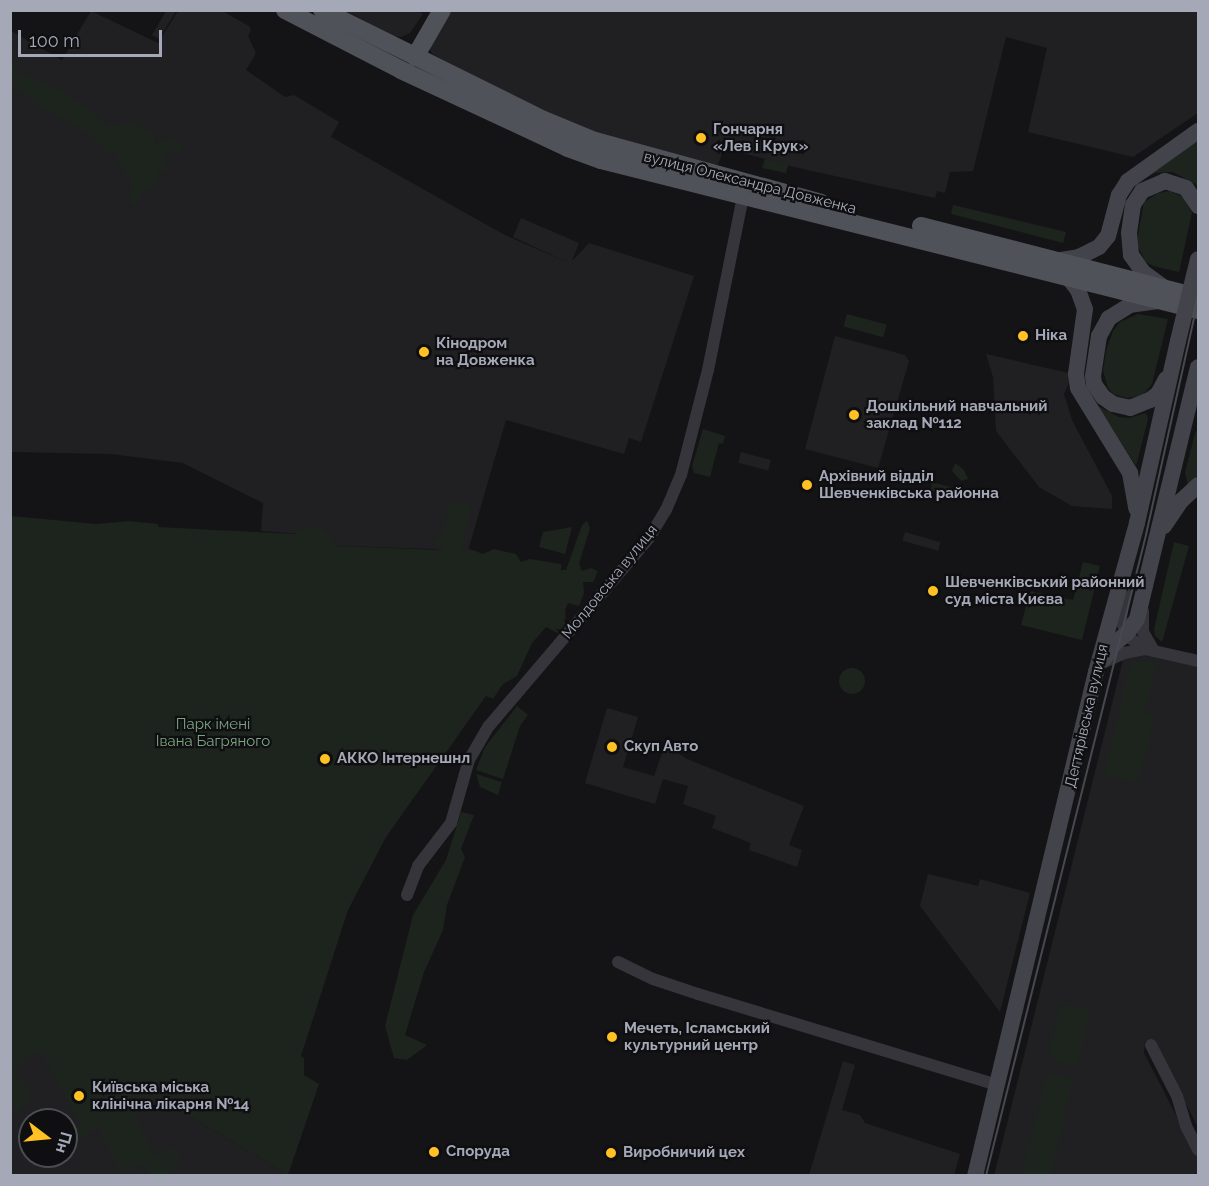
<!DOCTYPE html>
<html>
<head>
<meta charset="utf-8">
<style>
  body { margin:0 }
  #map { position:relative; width:1209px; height:1186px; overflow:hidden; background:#141416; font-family:Raleway,sans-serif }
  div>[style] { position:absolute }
  .built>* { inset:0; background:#202023; transform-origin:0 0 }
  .green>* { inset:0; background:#1c241d; transform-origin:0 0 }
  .round { border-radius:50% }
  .street>* { height:12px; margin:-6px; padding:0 6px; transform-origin:6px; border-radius:6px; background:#35353b }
  .secondary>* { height:16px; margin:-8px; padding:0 8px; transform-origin:8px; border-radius:8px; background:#43444b }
  .primary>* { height:18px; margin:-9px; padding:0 9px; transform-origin:9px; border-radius:9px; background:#50525a }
  .tram>* { height:1.5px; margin:-0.75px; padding:0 0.75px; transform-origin:0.75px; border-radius:0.75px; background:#484950 }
  .secondary-bridge>* { height:16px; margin:-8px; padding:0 8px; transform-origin:8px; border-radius:8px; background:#43444b }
  .dots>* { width:16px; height:16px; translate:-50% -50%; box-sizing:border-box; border:3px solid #0f0f11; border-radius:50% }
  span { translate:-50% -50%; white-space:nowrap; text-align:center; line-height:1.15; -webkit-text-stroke:4.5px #0f0f11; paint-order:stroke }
  .poi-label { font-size:15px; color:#a5a9b7; font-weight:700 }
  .left { translate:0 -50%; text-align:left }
  .street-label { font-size:15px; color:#a5a9b7 }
  .park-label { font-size:15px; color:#7aa47f }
  .frame { position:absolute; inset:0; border:12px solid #a5a9b7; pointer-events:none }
  .north { position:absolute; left:18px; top:1108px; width:60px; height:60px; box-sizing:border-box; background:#0f0f11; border:2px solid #4b4d53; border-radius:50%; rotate:106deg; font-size:16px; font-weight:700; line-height:24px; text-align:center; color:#a5a9b7 }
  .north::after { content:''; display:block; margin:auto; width:21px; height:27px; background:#ffc123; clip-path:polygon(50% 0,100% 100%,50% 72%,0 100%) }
  .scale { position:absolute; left:18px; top:30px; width:144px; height:27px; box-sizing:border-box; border:3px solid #a5a9b7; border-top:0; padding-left:8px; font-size:18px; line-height:21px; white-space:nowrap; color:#a5a9b7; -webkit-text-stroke:4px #0f0f11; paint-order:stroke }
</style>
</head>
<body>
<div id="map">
  <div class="built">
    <i style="clip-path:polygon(417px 10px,423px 14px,410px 33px,401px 37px,392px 36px,346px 11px)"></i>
    <i style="clip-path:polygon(448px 10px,1198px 11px,1198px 113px,1133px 157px,1028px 132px,1047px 48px,1006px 37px,973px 171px,950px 172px,945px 193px,937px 191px,935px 198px,794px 167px,724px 148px,716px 170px,574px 129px,432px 54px,429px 46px)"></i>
    <i style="clip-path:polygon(91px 11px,158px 43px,178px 11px,222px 11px,249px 26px,251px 30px,248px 36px,256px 53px,246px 70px,285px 97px,294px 95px,339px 122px,331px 137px,460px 210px,507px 236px,569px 263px,513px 237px,521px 218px,579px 243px,572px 261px,589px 243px,694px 276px,641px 442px,629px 438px,624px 454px,506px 420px,467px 554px,433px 549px,314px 545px,313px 535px,261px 531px,263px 503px,183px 463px,111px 454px,11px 452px,11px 31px,62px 60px)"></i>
    <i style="clip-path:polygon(166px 11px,176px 11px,159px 39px,152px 35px)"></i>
    <i style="clip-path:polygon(835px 336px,905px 355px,909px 361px,878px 468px,805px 449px)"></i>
    <i style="clip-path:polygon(986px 354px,1073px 374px,1064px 394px,1072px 420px,1112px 496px,1112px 509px,1072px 506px,1039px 487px,996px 431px,993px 377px)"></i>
    <i style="left:741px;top:452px;width:31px;height:11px;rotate:15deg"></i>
    <i style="left:905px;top:532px;width:37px;height:9px;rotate:16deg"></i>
    <i style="clip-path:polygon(1144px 654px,1198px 666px,1198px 1127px,1154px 1043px,1145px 1041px,1144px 1053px,1198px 1158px,1198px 1175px,994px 1176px,1124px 656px)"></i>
    <i style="clip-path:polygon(607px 708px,638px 717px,623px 767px,654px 776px,665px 745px,687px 759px,804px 806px,789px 845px,802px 850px,797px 867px,749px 850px,751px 843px,712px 828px,716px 816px,683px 804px,688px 786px,663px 779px,655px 804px,585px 783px)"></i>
    <i style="clip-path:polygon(928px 874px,978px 886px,980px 879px,1030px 893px,1000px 1012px,920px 906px)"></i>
    <i style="clip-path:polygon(evenodd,10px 1019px,83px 1063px,198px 1121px,288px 1175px,11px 1175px,10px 1019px,30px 1120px,66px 1120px,66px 1156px,30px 1156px,30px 1120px)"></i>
    <i style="clip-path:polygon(843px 1061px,855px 1065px,842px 1110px,860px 1115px,865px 1123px,960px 1154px,954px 1175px,809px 1175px)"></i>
  </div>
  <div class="green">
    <i style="clip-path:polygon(11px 42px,16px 72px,63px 91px,112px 127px,132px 122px,155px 133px,154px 144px,175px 137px,183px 145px,180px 151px,169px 151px,163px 159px,169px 169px,157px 172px,159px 180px,152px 190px,142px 191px,134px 207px,129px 200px,134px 184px,116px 161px,119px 152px,108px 152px,88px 133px,36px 104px,11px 85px)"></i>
    <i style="clip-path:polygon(1198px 139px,1197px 185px,1173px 172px,1155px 173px,1141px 180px)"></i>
    <i style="clip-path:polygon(765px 159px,788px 165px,786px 173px,762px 168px)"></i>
    <i style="clip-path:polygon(1170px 191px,1183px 197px,1192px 213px,1179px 272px,1153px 266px,1146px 262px,1138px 247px,1138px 235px,1144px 202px,1158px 193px)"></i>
    <i style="clip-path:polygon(953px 205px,1066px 232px,1063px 243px,951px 214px)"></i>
    <i style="left:847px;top:314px;width:41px;height:13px;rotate:15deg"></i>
    <i style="clip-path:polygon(1138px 314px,1168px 319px,1152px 384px,1143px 395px,1127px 398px,1113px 394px,1108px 388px,1103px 371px,1106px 351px,1113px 331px,1120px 322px)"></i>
    <i style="clip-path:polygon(1098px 406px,1119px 417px,1129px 418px,1146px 413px,1148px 419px,1136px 466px)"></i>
    <i style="clip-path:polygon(703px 429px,725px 436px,723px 444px,719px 443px,710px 477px,694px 473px,692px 466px)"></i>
    <i style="clip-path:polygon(1198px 429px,1198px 477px,1188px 485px,1185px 473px,1195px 433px)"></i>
    <i style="clip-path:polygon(955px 463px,964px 470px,968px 479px,961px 481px,952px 471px)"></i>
    <i style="clip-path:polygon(932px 482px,950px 487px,960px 496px,931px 491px)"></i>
    <i style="clip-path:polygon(458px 503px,470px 507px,462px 551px,470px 549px,483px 554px,494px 549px,516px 554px,521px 562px,530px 559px,561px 564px,561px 570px,566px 570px,582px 525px,587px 521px,590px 528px,579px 564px,582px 571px,591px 568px,598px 571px,593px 582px,583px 582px,584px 593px,579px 606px,568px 603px,565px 610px,566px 623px,558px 633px,546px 627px,532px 643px,517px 676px,503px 684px,493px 699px,486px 696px,386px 837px,348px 910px,301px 1056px,304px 1058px,304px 1075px,319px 1084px,288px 1175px,198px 1121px,152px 1098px,147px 1107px,134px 1115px,156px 1157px,173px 1147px,180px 1158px,168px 1175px,151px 1175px,144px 1163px,122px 1174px,98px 1127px,86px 1134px,66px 1154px,66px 1132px,81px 1123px,40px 1051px,13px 1067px,24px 1085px,28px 1085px,31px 1099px,17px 1114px,11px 1104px,11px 516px,96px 524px,129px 521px,158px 524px,158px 527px,295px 534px,304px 526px,315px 527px,324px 530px,337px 546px,442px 550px,443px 546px,432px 543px,443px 533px,449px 506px)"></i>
    <i style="clip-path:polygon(572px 527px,565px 554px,539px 547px,543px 532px)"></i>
    <i style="clip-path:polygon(1174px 542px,1189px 546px,1162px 642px,1155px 636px,1154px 629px)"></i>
    <i style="clip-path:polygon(1083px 562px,1100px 566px,1082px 640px,1021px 625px,1030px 591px,1073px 600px)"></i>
    <i style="clip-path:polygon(1142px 660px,1157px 663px,1145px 712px,1155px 716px,1138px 782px,1104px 774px,1131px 663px)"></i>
    <i class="round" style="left:839px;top:668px;width:26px;height:26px"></i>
    <i style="clip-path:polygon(517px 706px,528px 715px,520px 726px,503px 779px,476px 770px,485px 747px)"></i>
    <i style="clip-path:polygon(476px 774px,502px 782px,498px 795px,480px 787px)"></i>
    <i style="clip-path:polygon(461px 812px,474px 815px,461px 849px,465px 857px,447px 905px,443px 930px,424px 972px,405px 1035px,427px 1045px,407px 1060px,394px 1058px,385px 1026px,413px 915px,446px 860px)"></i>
    <i style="clip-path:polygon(1061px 1003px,1091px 1010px,1077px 1067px,1055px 1061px,1048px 1052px)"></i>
    <i style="clip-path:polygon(1048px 1073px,1073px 1079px,1064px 1115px,1066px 1116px,1050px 1175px,1021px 1175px)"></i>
    <i style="clip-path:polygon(41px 1105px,46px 1115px,40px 1120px,30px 1120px,30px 1137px,22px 1123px)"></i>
  </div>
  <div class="street">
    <i style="left:1125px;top:592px;width:26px;rotate:99deg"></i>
    <i style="left:1121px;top:618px;width:7px;rotate:74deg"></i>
    <i style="left:1123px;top:625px;width:15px;rotate:62deg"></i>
    <i style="left:1130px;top:638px;width:19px;rotate:36deg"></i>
    <i style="left:1143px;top:611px;width:21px;rotate:90deg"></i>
    <i style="left:1143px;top:632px;width:22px;rotate:60deg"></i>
    <i style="left:1102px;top:663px;width:24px;rotate:-24deg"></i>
    <i style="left:1124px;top:653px;width:21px;rotate:-11deg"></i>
    <i style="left:1145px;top:649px;width:54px;rotate:12.8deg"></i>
    <i style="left:407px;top:895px;width:31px;rotate:-69deg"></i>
    <i style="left:418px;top:866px;width:54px;rotate:-52.5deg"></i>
    <i style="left:451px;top:823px;width:66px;rotate:-74.1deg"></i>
    <i style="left:469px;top:760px;width:39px;rotate:-60deg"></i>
    <i style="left:489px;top:726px;width:247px;rotate:-49.6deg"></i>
    <i style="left:649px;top:538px;width:33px;rotate:-59deg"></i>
    <i style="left:666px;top:510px;width:38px;rotate:-67deg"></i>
    <i style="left:681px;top:475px;width:108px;rotate:-75.6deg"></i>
    <i style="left:708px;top:370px;width:177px;rotate:-78.6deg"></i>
    <i style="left:618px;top:962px;width:39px;rotate:26deg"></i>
    <i style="left:653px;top:979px;width:47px;rotate:18.4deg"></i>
    <i style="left:698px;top:994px;width:313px;rotate:16.9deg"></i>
    <i style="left:1151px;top:1045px;width:57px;rotate:63deg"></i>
    <i style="left:1177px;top:1096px;width:31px;rotate:73deg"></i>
    <i style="left:1186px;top:1126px;width:27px;rotate:63deg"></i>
  </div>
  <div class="secondary">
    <i style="left:1061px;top:260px;width:18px;rotate:-9deg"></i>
    <i style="left:1079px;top:257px;width:22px;rotate:-27deg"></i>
    <i style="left:1099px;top:247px;width:14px;rotate:-51deg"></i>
    <i style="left:1108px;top:236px;width:42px;rotate:-75deg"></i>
    <i style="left:1119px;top:195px;width:17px;rotate:-57deg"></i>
    <i style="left:1128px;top:181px;width:86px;rotate:-35.5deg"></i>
    <i style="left:1067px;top:276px;width:18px;rotate:52deg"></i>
    <i style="left:1078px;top:290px;width:20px;rotate:70deg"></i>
    <i style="left:1085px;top:309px;width:66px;rotate:97.9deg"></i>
    <i style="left:1076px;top:374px;width:14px;rotate:82deg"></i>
    <i style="left:1078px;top:388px;width:100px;rotate:58.5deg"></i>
    <i style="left:1130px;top:473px;width:36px;rotate:80deg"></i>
    <i style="left:1162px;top:286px;width:24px;rotate:-144deg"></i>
    <i style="left:1143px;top:272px;width:21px;rotate:-125deg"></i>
    <i style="left:1131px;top:255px;width:22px;rotate:-95deg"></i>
    <i style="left:1129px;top:233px;width:28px;rotate:-82deg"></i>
    <i style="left:1133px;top:205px;width:17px;rotate:-57deg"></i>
    <i style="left:1142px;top:191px;width:25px;rotate:-23deg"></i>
    <i style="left:1165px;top:181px;width:22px;rotate:18deg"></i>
    <i style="left:1186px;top:188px;width:22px;rotate:56deg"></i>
    <i style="left:1158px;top:301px;width:28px;rotate:172deg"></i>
    <i style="left:1130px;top:305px;width:25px;rotate:148deg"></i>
    <i style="left:1109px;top:318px;width:21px;rotate:119deg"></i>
    <i style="left:1099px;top:336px;width:40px;rotate:98.5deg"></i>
    <i style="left:1093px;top:376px;width:8px;rotate:83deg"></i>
    <i style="left:1094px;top:384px;width:16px;rotate:55deg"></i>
    <i style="left:1103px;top:397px;width:12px;rotate:35deg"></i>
    <i style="left:1113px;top:404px;width:17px;rotate:13deg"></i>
    <i style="left:1130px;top:408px;width:22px;rotate:-22deg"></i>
    <i style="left:1150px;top:400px;width:10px;rotate:-37deg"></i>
    <i style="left:1158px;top:394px;width:17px;rotate:-62deg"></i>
    <i style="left:1164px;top:526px;width:30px;rotate:-56deg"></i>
    <i style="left:1181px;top:501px;width:23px;rotate:-43deg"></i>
    <i style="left:1104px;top:659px;width:17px;rotate:-57deg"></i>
    <i style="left:1113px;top:645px;width:18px;rotate:-41deg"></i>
    <i style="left:1127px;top:633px;width:17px;rotate:-54deg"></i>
    <i style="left:1137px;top:619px;width:259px;rotate:-76.4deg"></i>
    <i style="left:975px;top:1176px;width:518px;rotate:-76.5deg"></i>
    <i style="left:1096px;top:672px;width:155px;rotate:-74.6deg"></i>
    <i style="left:1137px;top:523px;width:187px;rotate:-77.3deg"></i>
  </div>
  <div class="primary">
    <i style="left:285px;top:10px;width:131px;rotate:27.3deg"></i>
    <i style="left:401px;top:70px;width:184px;rotate:25deg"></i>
    <i style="left:568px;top:148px;width:35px;rotate:20deg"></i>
    <i style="left:601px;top:160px;width:616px;rotate:14.1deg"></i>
    <i style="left:322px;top:10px;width:248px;rotate:26.4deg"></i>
    <i style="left:544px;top:120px;width:55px;rotate:22.4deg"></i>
    <i style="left:595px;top:141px;width:234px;rotate:15.3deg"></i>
    <i style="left:415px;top:57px;width:54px;rotate:-60.1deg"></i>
    <i style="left:921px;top:226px;width:286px;rotate:14.4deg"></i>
  </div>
  <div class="tram">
    <i style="left:986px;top:1176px;width:661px;rotate:-75.98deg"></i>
    <i style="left:1146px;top:535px;width:241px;rotate:-77.5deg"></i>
  </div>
  <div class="secondary-bridge">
    <i style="left:1178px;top:341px;width:84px;rotate:-76.3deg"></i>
  </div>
  <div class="dots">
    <i style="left:701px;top:138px;background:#ffc123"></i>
    <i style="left:1023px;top:336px;background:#ffc123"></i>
    <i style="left:424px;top:352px;background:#ffc123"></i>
    <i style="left:854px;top:415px;background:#ffc123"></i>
    <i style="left:807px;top:485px;background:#ffc123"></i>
    <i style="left:933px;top:591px;background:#ffc123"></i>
    <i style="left:612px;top:747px;background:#ffc123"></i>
    <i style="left:325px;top:759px;background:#ffc123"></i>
    <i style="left:612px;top:1037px;background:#ffc123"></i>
    <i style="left:79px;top:1096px;background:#ffc123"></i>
    <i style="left:434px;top:1152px;background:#ffc123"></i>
    <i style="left:611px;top:1153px;background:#ffc123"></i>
  </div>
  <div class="poi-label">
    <span class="left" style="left:713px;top:138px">Гончарня<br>«Лев і Крук»</span>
    <span class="left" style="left:1035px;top:336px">Ніка</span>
    <span class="left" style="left:436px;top:352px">Кінодром<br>на Довженка</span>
    <span class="left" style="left:866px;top:415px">Дошкільний навчальний<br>заклад №112</span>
    <span class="left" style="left:819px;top:485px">Архівний відділ<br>Шевченківська районна</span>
    <span class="left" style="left:945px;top:591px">Шевченківський районний<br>суд міста Києва</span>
    <span class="left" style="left:624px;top:747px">Скуп Авто</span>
    <span class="left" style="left:337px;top:759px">АККО Інтернешнл</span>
    <span class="left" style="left:624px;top:1037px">Мечеть, Ісламський<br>культурний центр</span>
    <span class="left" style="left:92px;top:1096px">Київська міська<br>клінічна лікарня №14</span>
    <span class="left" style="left:446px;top:1152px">Споруда</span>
    <span class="left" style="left:623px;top:1153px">Виробничий цех</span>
  </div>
  <div class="street-label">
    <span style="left:750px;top:183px;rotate:14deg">вулиця Олександра Довженка</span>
    <span style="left:610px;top:582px;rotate:-51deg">Молдовська вулиця</span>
    <span style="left:1087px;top:716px;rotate:-77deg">Дегтярівська вулиця</span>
  </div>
  <div class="park-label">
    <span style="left:213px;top:733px">Парк імені<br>Івана Багряного</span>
  </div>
  <div class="frame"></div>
  <div class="north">Пн</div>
  <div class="scale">100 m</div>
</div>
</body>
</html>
